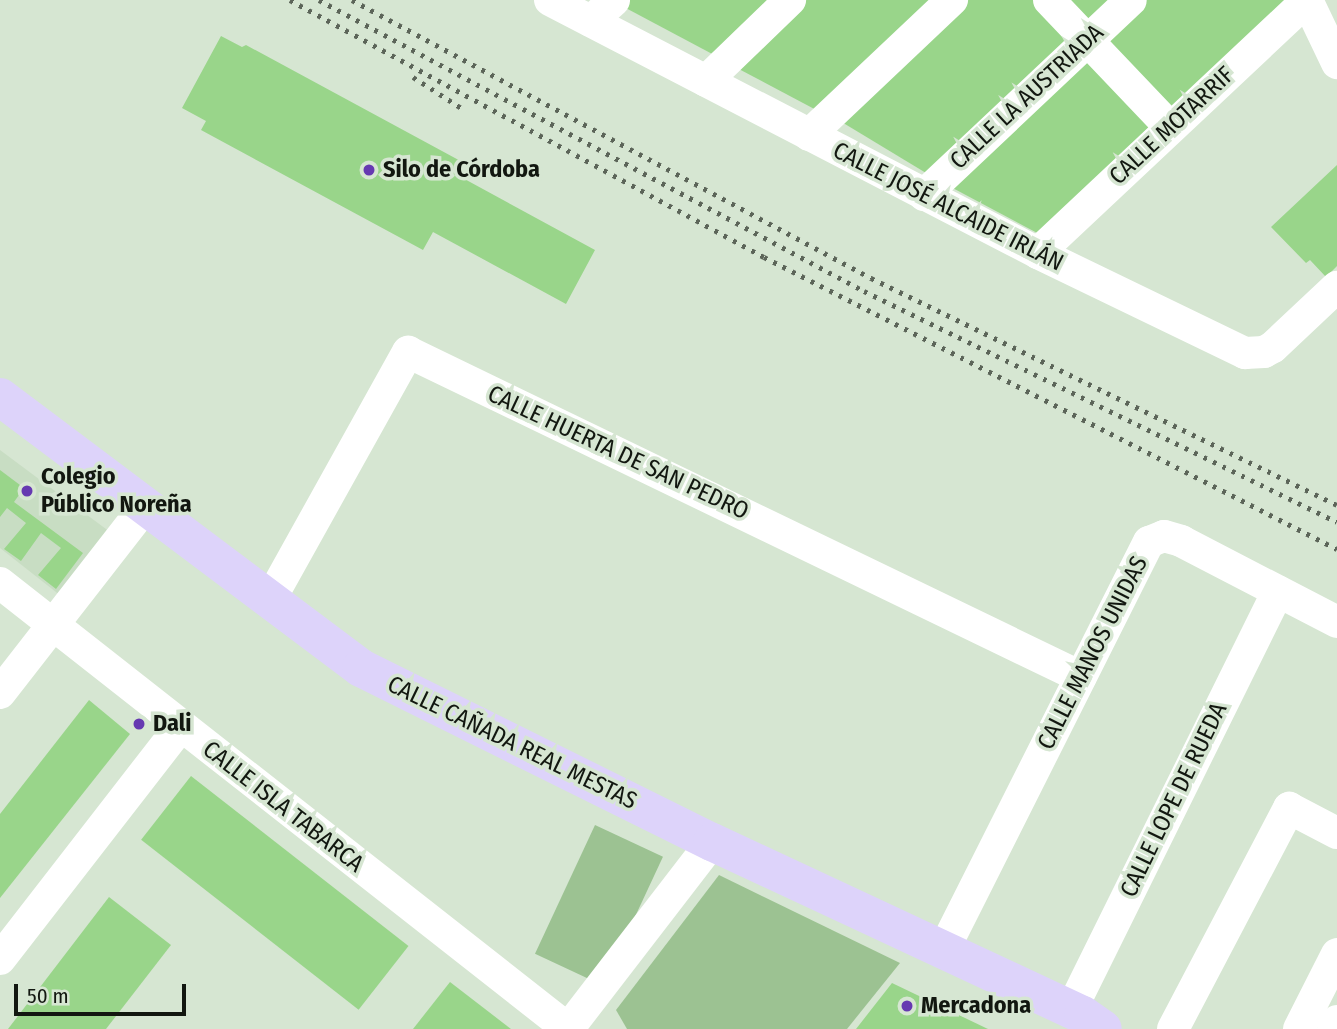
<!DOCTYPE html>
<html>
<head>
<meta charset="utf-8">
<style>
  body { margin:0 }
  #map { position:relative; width:1337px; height:1029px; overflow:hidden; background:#d6e6d2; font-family:"Fira Sans Condensed",sans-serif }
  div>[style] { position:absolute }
  .built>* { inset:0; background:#c8ddc3 }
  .green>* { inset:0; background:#9cc292; transform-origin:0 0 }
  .building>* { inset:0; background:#99d58a; transform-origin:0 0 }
  .minor>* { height:32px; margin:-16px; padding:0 16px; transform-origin:16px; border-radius:16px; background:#fff }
  .major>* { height:38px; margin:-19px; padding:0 19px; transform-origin:19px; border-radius:19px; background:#ddd3fa }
  .rail>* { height:5px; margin-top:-2.5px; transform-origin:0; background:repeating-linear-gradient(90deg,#5c6559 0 3.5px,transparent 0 10.5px) }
  .dots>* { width:19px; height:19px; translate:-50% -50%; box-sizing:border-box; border:4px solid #d6e6d2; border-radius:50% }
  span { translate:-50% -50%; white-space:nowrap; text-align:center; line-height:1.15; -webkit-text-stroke:7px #d6e6d2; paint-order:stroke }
  .street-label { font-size:24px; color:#121710 }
  .poi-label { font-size:24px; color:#121710; font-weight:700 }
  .left { translate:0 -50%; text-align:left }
  .scale { position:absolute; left:14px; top:984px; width:172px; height:32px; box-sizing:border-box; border:4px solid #121710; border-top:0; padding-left:9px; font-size:21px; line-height:24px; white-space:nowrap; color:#121710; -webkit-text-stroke:5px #d6e6d2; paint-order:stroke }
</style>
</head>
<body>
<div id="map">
  <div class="built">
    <i style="clip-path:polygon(0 450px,110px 532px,61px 596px,0 548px)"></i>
  </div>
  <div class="green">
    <i style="left:595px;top:825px;width:75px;height:142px;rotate:25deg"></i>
    <i style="clip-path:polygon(719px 875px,900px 963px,847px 1029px,627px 1029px,616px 1010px)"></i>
  </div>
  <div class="building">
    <i style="clip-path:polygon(628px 0,777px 0,716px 56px,622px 6px)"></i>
    <i style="clip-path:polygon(804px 0,934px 0,820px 112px,735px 67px)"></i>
    <i style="clip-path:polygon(965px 0,1040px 0,1073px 36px,931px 176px,840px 121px)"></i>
    <i style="clip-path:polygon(1063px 0,1116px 0,1087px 26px)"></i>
    <i style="clip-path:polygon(1146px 0,1288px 0,1171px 114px,1104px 40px)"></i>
    <i style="clip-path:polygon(221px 36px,242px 47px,246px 45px,466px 164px,459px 176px,595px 250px,566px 304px,433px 232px,423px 250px,201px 130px,206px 121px,182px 108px)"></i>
    <i style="clip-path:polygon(1087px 54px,1152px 124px,1041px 235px,947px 185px)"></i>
    <i style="clip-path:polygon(1337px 165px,1337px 266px,1326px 277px,1310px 260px,1306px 263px,1271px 227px)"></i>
    <i style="clip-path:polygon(0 470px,24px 488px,14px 502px,83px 553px,56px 589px,38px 575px,61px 548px,41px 533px,21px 561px,4px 549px,26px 523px,7px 508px,0 517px)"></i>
    <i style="clip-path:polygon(89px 700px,130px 734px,0 898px,0 814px)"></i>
    <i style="left:191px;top:776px;width:276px;height:81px;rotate:38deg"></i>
    <i style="clip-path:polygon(109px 897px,171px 945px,106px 1029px,8px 1029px)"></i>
    <i style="clip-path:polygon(450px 982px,511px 1029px,413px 1029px)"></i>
    <i style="clip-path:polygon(892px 983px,988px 1029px,856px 1029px)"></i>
  </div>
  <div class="minor">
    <i style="left:550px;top:0;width:550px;rotate:27.4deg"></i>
    <i style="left:1038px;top:253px;width:230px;rotate:25.8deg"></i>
    <i style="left:1245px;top:353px;width:19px;rotate:-3deg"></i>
    <i style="left:1264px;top:352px;width:10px;rotate:-29deg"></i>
    <i style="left:1273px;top:347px;width:88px;rotate:-43.2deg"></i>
    <i style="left:1049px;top:0;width:175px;rotate:46.4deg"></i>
    <i style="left:1307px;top:0;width:70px;rotate:64.5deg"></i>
    <i style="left:591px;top:21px;width:31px;rotate:-42deg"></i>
    <i style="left:706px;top:81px;width:117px;rotate:-44deg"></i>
    <i style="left:809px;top:135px;width:197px;rotate:-43.4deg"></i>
    <i style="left:924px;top:195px;width:284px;rotate:-43.3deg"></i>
    <i style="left:1038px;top:253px;width:369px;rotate:-43.2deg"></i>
    <i style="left:0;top:583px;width:722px;rotate:38.14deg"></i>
    <i style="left:271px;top:598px;width:282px;rotate:-60.9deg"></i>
    <i style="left:408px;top:352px;width:747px;rotate:25.78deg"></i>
    <i style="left:0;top:693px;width:236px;rotate:-52.1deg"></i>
    <i style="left:943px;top:951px;width:458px;rotate:-63.3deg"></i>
    <i style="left:1149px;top:542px;width:16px;rotate:-22deg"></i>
    <i style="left:1164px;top:536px;width:18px;rotate:16deg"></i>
    <i style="left:1181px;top:541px;width:176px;rotate:27.4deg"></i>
    <i style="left:0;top:959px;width:294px;rotate:-52.2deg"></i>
    <i style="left:1071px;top:1010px;width:467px;rotate:-63.7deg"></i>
    <i style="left:568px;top:1029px;width:236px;rotate:-52.4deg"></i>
    <i style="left:1173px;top:1029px;width:250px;rotate:-62.3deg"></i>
    <i style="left:1289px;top:808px;width:54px;rotate:27.5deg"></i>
    <i style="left:1299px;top:1029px;width:84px;rotate:-63.1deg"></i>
    <i style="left:1333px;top:1029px;width:9px;rotate:-63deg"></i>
  </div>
  <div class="major">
    <i style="left:0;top:397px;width:451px;rotate:36.9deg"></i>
    <i style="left:361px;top:668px;width:392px;rotate:26.4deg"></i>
    <i style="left:712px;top:842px;width:409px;rotate:25deg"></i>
    <i style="left:1083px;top:1015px;width:24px;rotate:35deg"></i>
  </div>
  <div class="rail">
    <i style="left:290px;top:0;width:539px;rotate:28.47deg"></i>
    <i style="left:764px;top:257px;width:643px;rotate:27deg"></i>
    <i style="left:319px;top:0;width:618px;rotate:28.1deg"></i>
    <i style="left:864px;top:291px;width:526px;rotate:26.03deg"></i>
    <i style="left:352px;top:0;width:589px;rotate:28.18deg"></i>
    <i style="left:871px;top:278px;width:518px;rotate:25.97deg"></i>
    <i style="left:413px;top:77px;width:59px;rotate:32.6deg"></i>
  </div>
  <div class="dots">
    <i style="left:369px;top:170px;background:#6639b1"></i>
    <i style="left:27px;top:491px;background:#6639b1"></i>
    <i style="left:139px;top:724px;background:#6639b1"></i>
    <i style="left:907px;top:1006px;background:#6639b1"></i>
  </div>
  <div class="street-label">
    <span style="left:1027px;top:97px;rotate:-43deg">CALLE LA AUSTRIADA</span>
    <span style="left:1172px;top:126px;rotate:-43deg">CALLE MOTARRIF</span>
    <span style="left:948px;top:207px;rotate:27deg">CALLE JOSÉ ALCAIDE IRLÁN</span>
    <span style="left:618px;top:453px;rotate:25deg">CALLE HUERTA DE SAN PEDRO</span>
    <span style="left:1093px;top:653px;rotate:-63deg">CALLE MANOS UNIDAS</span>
    <span style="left:512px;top:743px;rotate:26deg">CALLE CAÑADA REAL MESTAS</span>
    <span style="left:1174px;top:800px;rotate:-64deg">CALLE LOPE DE RUEDA</span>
    <span style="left:283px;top:807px;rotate:38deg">CALLE ISLA TABARCA</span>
  </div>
  <div class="poi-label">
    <span class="left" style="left:383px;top:170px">Silo de Córdoba</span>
    <span class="left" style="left:41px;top:491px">Colegio<br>Público Noreña</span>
    <span class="left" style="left:153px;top:724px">Dali</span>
    <span class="left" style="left:921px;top:1006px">Mercadona</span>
  </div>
  <div class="scale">50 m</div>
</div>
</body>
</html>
